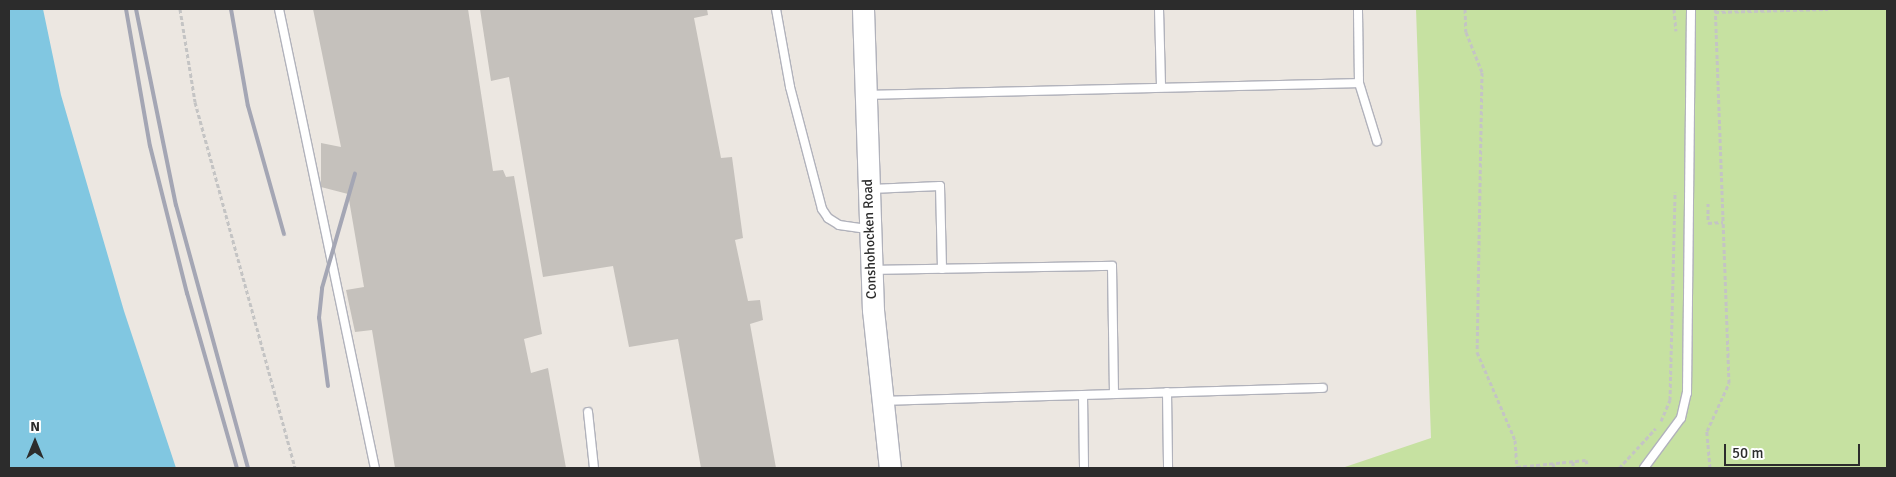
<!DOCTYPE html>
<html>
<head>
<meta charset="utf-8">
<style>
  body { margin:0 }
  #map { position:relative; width:1896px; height:477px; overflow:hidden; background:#ece7e1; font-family:Signika,sans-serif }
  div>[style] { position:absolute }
  .pitch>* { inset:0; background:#c6e1a1 }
  .water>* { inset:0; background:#81c7e1 }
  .building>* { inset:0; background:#c5c1bc }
  .path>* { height:3px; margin-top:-1.5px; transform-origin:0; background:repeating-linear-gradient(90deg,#c4c4c4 0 4px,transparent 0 6.5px) }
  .roads { filter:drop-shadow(1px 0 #b1b2bb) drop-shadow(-1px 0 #b1b2bb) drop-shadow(0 1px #b1b2bb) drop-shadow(0 -1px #b1b2bb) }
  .lane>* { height:8px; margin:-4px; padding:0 4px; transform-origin:4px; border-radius:4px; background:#fff }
  .secondary>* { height:21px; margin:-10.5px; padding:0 10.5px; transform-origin:10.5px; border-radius:10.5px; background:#fff }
  .rail>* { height:4px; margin:-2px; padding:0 2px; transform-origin:2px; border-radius:2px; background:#a4a6b4 }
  span { translate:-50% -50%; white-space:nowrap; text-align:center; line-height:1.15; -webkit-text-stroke:4px #fff; paint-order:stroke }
  .street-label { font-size:14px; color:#2c2c2c }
  .frame { position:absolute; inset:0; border:10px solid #2c2c2c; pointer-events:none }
  .north { position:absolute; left:10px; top:417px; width:50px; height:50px; -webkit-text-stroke:4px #fff; paint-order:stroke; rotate:0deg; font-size:14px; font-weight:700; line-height:20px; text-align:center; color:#2c2c2c }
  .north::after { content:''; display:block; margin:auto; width:18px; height:22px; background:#2c2c2c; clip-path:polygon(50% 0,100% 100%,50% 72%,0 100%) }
  .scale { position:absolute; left:1724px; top:444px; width:136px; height:22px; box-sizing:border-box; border:2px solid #2c2c2c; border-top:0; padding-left:6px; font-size:15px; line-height:18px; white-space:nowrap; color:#2c2c2c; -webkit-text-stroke:4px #fff; paint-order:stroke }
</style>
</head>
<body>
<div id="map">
  <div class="pitch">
    <i style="clip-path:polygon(1416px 9px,1887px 9px,1887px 468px,1342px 468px,1431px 438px)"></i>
  </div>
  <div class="water">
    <i style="clip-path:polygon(9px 9px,43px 9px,61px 95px,124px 311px,176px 468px,9px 468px)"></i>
  </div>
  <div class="building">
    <i style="clip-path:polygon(313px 9px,468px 9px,493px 171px,503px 170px,506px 177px,514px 176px,542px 334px,524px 339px,531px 373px,548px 368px,566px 468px,395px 468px,372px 330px,355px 332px,346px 290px,364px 287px,348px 194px,321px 187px,321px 143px,341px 147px)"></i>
    <i style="clip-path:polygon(480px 9px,707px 9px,708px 15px,694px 18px,721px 158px,732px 157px,743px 238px,735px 240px,748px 301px,760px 300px,763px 320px,750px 324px,776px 468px,701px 468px,678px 339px,629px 347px,613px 266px,543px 277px,509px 77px,491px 81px)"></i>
  </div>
  <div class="path">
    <i style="left:180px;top:9px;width:94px;rotate:80.8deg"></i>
    <i style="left:195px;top:102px;width:379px;rotate:74.7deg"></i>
    <i style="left:1465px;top:9px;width:23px;rotate:88deg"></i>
    <i style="left:1466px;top:32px;width:43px;rotate:68.2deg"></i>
    <i style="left:1482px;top:72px;width:280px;rotate:91deg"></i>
    <i style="left:1477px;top:352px;width:96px;rotate:66.6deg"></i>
    <i style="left:1515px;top:440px;width:27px;rotate:86deg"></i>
    <i style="left:1517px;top:467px;width:69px;rotate:-5.8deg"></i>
    <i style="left:1586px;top:460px;width:8px;rotate:76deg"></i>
    <i style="left:1674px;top:9px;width:22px;rotate:85deg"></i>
    <i style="left:1715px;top:12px;width:113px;rotate:-1.5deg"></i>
    <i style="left:1708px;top:203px;width:20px;rotate:90deg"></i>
    <i style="left:1708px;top:223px;width:15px;rotate:-4deg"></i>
    <i style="left:1661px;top:421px;width:23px;rotate:-67deg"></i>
    <i style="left:1670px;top:400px;width:208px;rotate:-88.6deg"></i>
    <i style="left:1573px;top:461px;width:7px;rotate:90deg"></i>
    <i style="left:1553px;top:463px;width:5px;rotate:79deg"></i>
    <i style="left:1619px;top:468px;width:54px;rotate:-47.2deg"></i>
    <i style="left:1710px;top:468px;width:37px;rotate:-95deg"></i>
    <i style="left:1707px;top:431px;width:53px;rotate:-65.4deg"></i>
    <i style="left:1729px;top:383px;width:374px;rotate:-92.1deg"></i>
  </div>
  <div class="roads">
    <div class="lane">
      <i style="left:279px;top:9px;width:469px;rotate:78.2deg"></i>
      <i style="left:776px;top:9px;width:79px;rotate:79.8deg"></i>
      <i style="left:790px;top:87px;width:126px;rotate:75.3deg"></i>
      <i style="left:822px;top:209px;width:11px;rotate:56deg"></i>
      <i style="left:828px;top:218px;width:13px;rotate:32deg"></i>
      <i style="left:839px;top:225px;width:30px;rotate:8deg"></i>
      <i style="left:1159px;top:9px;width:78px;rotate:88.5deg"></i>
      <i style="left:1359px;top:83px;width:61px;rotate:72.8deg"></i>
      <i style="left:868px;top:95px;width:491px;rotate:-1.4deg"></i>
      <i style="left:1359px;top:83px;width:74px;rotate:-90.8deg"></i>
      <i style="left:871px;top:189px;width:69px;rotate:-2.5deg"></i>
      <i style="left:940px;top:186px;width:83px;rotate:88.6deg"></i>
      <i style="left:872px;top:270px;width:240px;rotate:-1deg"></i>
      <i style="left:1112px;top:266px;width:128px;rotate:89.1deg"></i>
      <i style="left:1167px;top:392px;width:76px;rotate:89.2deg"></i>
      <i style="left:1083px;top:395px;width:73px;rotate:89.2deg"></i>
      <i style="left:884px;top:401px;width:439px;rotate:-1.7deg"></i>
      <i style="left:588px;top:412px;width:56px;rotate:83.9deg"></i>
      <i style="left:1644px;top:468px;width:62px;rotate:-53.5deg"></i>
      <i style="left:1681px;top:418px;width:26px;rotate:-77deg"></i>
      <i style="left:1687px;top:393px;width:384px;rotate:-89.4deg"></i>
    </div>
    <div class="secondary">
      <i style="left:863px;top:9px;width:301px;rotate:88.1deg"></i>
      <i style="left:873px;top:310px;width:159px;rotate:83.9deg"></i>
    </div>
  </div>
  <div class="rail">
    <i style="left:126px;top:9px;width:139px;rotate:80.1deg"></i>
    <i style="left:150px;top:146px;width:152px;rotate:75.9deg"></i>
    <i style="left:187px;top:293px;width:182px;rotate:74.1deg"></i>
    <i style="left:136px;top:9px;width:200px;rotate:78.5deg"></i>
    <i style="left:176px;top:205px;width:273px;rotate:74.7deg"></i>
    <i style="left:231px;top:9px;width:98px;rotate:80.1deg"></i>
    <i style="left:248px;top:106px;width:133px;rotate:74.3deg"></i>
    <i style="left:328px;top:386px;width:69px;rotate:-97.5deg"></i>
    <i style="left:319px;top:318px;width:30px;rotate:-84deg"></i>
    <i style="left:322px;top:288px;width:119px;rotate:-73.9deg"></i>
  </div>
  <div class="street-label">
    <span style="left:870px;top:239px;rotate:-92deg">Conshohocken Road</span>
  </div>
  <div class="frame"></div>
  <div class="north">N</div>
  <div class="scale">50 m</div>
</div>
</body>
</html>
